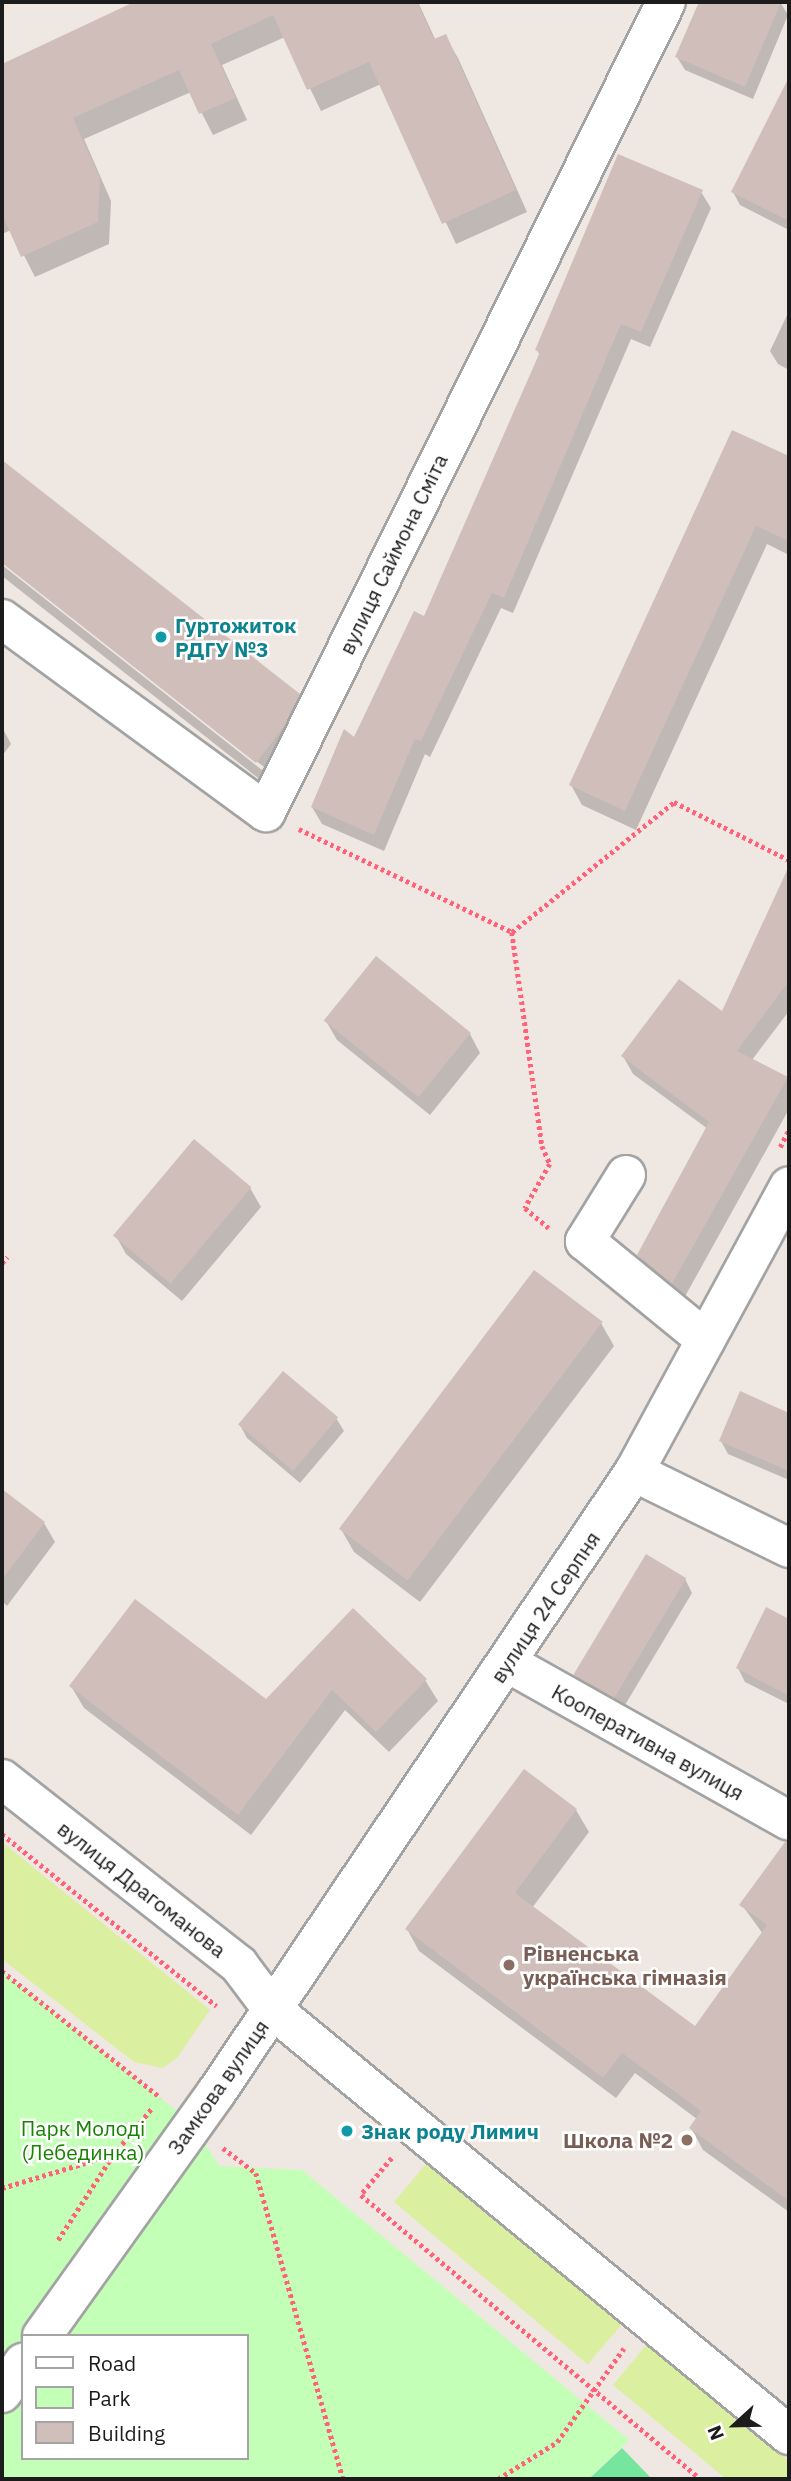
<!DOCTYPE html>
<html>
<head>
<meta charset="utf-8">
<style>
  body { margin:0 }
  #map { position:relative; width:791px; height:2481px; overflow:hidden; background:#efe7e1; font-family:"IBM Plex Sans",sans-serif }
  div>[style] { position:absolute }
  .grass>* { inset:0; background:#dbefa1; transform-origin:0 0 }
  .park>* { inset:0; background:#c4ffb8 }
  .pitch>* { inset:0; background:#76e69f }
  .shadow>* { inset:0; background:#0003 }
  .building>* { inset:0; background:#cfbeba; transform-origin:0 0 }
  .path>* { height:4.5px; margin-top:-2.25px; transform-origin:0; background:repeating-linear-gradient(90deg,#ff6279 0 3.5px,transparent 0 7px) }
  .roads { filter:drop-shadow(2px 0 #a3a3a3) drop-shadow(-2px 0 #a3a3a3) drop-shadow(0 2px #a3a3a3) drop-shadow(0 -2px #a3a3a3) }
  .minor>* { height:38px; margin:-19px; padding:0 19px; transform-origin:19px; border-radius:19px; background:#fff }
  .dots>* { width:19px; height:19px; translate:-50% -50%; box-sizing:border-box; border:4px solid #fff; border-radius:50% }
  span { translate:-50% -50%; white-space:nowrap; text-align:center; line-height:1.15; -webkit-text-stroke:5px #fff; paint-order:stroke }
  .street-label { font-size:21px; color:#1c1c1c }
  .culture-label { font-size:21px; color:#0d838f; font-weight:700 }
  .left { translate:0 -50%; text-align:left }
  .education-label { font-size:21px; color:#785e54; font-weight:700 }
  .right { translate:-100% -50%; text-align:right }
  .park-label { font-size:21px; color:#178401 }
  .frame { position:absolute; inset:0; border:4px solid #1c1c1c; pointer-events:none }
  .legend { position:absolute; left:21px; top:2334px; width:228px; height:126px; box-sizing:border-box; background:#fff; border:2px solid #a4a4a4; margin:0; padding:9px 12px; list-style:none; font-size:21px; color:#1c1c1c }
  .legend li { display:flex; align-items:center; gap:14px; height:35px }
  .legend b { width:35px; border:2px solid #a4a4a4 }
  .north { position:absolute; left:700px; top:2390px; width:70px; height:70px; -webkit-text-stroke:5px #fff; paint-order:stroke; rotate:248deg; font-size:19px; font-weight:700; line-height:28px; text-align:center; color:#1c1c1c }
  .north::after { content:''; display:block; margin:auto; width:24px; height:32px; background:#1c1c1c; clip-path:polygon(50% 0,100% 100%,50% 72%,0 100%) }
</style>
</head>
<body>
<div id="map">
  <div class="grass">
    <i style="clip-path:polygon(2px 1842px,210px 2010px,177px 2058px,163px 2068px,134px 2062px,2px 1959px)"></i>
    <i style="left:430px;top:2159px;width:253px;height:56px;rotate:40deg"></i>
    <i style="clip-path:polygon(647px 2344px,789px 2461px,789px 2479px,726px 2479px,613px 2385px)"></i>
  </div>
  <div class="park">
    <i style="clip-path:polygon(evenodd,2px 1971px,193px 2124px,219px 2166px,302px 2170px,629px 2440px,589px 2479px,2px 2479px,2px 1971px,23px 2336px,247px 2336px,247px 2458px,23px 2458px,23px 2336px)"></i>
  </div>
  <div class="pitch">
    <i style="clip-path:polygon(622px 2448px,652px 2479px,589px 2479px)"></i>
  </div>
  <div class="shadow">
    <i style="clip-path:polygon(140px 2px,418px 2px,436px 41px,445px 36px,458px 58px,527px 212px,456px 244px,381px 84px,321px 111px,285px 37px,222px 65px,247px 120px,213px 135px,191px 92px,84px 139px,111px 201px,109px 244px,35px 277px,11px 230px,2px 234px,2px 65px)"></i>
    <i style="clip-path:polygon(701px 2px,780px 2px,788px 15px,753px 99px,685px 70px,677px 57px)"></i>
    <i style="clip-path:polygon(771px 115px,789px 124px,787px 229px,740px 205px,733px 192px)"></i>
    <i style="clip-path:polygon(701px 192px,711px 208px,650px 347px,631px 339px,513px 613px,501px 608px,430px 757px,425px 754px,384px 851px,322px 824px,312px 807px,425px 618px,540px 355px,537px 350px)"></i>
    <i style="clip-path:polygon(789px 311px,789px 370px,778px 364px,770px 351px)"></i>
    <i style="clip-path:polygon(733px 432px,789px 458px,789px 555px,767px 544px,636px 830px,582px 805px,571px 785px)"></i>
    <i style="clip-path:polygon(2px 461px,298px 696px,314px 723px,272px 789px,2px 576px,2px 565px,262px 770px,264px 767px,2px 561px)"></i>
    <i style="clip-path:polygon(2px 727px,11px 744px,2px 756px)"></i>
    <i style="clip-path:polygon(777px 897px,789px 902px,789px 1011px,752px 1060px,787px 1078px,789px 1109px,683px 1300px,649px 1272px,639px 1255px,708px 1129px,633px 1074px,623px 1056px,723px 1014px)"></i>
    <i style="clip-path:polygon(326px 1021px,470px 1034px,480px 1053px,430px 1115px,337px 1040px)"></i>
    <i style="clip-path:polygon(250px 1188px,261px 1207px,182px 1301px,126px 1254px,116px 1236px)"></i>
    <i style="clip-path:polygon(601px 1323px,614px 1346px,420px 1602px,354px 1552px,341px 1529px)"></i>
    <i style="clip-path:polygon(741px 1393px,789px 1415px,789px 1480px,728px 1454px,721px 1441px)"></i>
    <i style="clip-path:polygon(336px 1418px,344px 1431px,300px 1483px,247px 1438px,240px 1425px)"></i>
    <i style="clip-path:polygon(2px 1491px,44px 1523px,55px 1542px,7px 1606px,2px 1601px)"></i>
    <i style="clip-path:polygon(685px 1579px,692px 1593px,622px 1710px,583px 1688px,576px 1675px)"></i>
    <i style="clip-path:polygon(353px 1610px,425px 1680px,438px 1701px,389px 1752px,345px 1710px,251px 1835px,84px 1708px,71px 1686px,266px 1701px)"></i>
    <i style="clip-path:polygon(767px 1610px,789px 1621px,789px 1704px,745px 1682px,738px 1668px)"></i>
    <i style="clip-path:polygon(576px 1810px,589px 1832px,532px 1908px,695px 2029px,763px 1934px,742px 1905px,789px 1843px,789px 2212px,703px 2150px,691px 2128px,697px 2119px,635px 2073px,616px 2098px,419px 1951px,407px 1929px)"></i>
  </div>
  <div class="building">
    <i style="clip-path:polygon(134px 2px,417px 2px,434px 39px,446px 34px,516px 190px,442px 224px,369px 62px,307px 90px,273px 15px,211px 44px,236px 98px,199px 114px,179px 70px,73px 118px,100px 178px,98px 222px,21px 257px,2px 214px,2px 64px)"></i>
    <i style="clip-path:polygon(699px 2px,781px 2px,745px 87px,675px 57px)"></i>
    <i style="clip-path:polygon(789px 77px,789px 221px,731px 192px)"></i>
    <i style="clip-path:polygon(618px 154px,703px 190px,641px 332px,621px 324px,504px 598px,492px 593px,421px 741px,415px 739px,374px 835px,311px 807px,344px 729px,354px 737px,414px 611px,424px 616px,540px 352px,535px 350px)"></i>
    <i style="clip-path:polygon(732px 430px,789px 456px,789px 541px,756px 526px,625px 811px,569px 785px)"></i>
    <i style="clip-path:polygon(2px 460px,300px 694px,283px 728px,256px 763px,2px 563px)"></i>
    <i style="clip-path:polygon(789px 866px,789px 981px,737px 1051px,788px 1077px,672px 1284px,637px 1255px,709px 1122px,621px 1056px,679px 979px,722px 1011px)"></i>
    <i style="left:376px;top:956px;width:122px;height:83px;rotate:39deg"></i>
    <i style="left:194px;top:1139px;width:75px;height:126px;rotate:40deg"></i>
    <i style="left:534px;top:1270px;width:86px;height:324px;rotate:37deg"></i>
    <i style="left:283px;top:1371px;width:72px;height:70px;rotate:40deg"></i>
    <i style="clip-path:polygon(740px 1391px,789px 1413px,789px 1471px,719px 1441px)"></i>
    <i style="clip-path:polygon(2px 1489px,45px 1522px,2px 1580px)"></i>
    <i style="left:646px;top:1554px;width:47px;height:141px;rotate:31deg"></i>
    <i style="clip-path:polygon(135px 1599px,266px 1699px,353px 1608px,427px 1679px,376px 1732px,332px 1690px,238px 1815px,69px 1686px)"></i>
    <i style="clip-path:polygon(766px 1607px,789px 1619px,789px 1696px,736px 1668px)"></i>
    <i style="clip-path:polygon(524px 1769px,577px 1809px,515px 1893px,695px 2026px,767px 1925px,739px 1905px,785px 1842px,789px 1843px,789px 2201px,689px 2128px,701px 2111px,622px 2053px,603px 2078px,405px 1929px)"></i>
  </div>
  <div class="path">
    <i style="left:299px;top:829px;width:237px;rotate:25.8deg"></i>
    <i style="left:512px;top:932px;width:208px;rotate:-38.7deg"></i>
    <i style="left:674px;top:802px;width:129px;rotate:26.8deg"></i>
    <i style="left:512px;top:932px;width:216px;rotate:82deg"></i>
    <i style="left:542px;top:1146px;width:20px;rotate:66deg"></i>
    <i style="left:550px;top:1164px;width:51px;rotate:119.6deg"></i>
    <i style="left:525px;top:1208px;width:31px;rotate:40deg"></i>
    <i style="left:780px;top:1147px;width:20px;rotate:-63deg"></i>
    <i style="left:2px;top:1263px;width:8px;rotate:-50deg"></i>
    <i style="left:2px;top:1834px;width:275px;rotate:38.7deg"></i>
    <i style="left:2px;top:1971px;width:203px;rotate:38.6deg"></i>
    <i style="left:223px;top:2148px;width:41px;rotate:37.1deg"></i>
    <i style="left:256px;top:2173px;width:318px;rotate:74.1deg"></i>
    <i style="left:392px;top:2158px;width:48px;rotate:130deg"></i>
    <i style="left:361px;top:2195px;width:443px;rotate:39.9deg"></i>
    <i style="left:2px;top:2188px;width:115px;rotate:-16.7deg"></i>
    <i style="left:58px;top:2240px;width:101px;rotate:-57.1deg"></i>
    <i style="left:113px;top:2155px;width:61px;rotate:-50.3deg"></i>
    <i style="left:498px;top:2479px;width:70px;rotate:-32.1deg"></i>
    <i style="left:557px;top:2442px;width:115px;rotate:-54.5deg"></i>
  </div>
  <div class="roads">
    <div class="minor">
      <i style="left:2px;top:619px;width:327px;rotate:36.2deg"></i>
      <i style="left:266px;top:812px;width:903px;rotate:-63.72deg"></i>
      <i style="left:626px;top:1175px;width:78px;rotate:121.8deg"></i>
      <i style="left:585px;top:1241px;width:156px;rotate:39.3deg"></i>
      <i style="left:634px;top:1472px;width:173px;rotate:26.1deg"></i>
      <i style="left:508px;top:1663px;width:322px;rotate:29.3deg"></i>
      <i style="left:2px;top:1779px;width:301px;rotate:38.1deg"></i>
      <i style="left:239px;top:1965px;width:55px;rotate:53.1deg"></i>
      <i style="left:272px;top:2009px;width:670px;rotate:39.49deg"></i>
      <i style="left:42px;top:2336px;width:299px;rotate:-54.4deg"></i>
      <i style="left:216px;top:2093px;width:749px;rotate:-56.06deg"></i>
      <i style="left:634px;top:1472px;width:325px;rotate:-61.5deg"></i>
      <i style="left:2px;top:2393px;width:37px;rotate:-55deg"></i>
    </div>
  </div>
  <div class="dots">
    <i style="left:161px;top:637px;background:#0f9aa8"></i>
    <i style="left:509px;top:1965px;background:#8d6e63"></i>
    <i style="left:347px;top:2131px;background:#0f9aa8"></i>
    <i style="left:687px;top:2140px;background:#8d6e63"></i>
  </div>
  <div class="street-label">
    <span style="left:393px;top:554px;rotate:-64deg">вулиця Саймона Сміта</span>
    <span style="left:545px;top:1607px;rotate:-56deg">вулиця 24 Серпня</span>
    <span style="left:648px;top:1742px;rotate:29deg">Кооперативна вулиця</span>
    <span style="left:142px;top:1889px;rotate:38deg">вулиця Драгоманова</span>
    <span style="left:218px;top:2087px;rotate:-55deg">Замкова вулиця</span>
  </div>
  <div class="culture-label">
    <span class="left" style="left:175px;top:637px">Гуртожиток<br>РДГУ №3</span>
    <span class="left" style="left:361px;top:2131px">Знак роду Лимич</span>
  </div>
  <div class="education-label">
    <span class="left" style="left:523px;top:1965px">Рівненська<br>українська гімназія</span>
    <span class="right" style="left:673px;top:2140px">Школа №2</span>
  </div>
  <div class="park-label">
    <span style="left:83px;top:2140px">Парк Молоді<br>(Лебединка)</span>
  </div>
  <div class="frame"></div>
  <ul class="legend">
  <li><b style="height:9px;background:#fff"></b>Road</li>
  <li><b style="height:19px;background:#c4ffb8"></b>Park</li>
  <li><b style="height:19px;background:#cfbeba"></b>Building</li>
  </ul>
  <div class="north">N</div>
</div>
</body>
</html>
